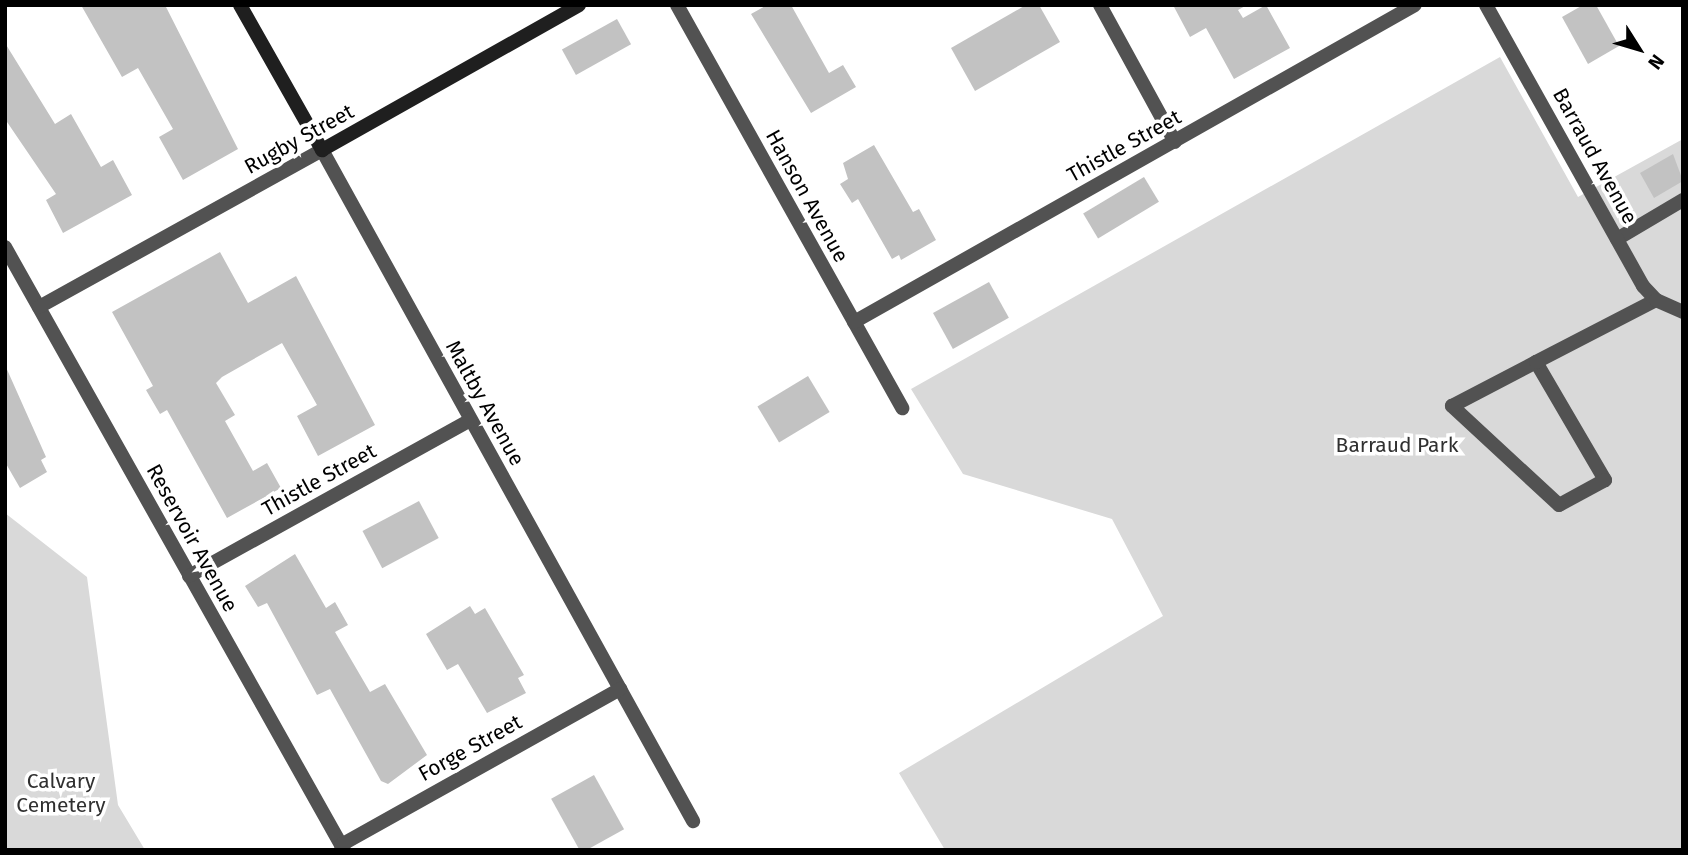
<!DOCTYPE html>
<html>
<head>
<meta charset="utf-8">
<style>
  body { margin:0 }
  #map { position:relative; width:1688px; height:855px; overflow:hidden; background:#fff; font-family:"Fira Sans",sans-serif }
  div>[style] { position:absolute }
  .green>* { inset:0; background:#d9d9d9 }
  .building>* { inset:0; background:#c2c2c2; transform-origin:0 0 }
  .lane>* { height:14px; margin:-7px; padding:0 7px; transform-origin:7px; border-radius:7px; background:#525252 }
  .street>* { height:14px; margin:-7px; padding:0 7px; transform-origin:7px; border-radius:7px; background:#525252 }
  .secondary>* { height:14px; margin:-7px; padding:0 7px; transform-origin:7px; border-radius:7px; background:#1f1f1f }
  span { translate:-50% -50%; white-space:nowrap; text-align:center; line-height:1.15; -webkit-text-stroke:7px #fff; paint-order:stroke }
  .street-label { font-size:21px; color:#000 }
  .park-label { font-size:21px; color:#303030 }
  .frame { position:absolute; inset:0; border:7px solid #000; pointer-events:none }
  .north { position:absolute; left:1604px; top:14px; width:70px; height:70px; -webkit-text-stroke:5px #fff; paint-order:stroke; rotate:127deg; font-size:19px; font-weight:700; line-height:28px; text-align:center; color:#000 }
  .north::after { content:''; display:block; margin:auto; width:24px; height:32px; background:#000; clip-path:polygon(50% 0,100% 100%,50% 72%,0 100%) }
</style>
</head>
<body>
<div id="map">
  <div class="green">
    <i style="clip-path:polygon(1500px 57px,1578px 197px,1683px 139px,1683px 850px,945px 850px,899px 773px,1163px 616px,1112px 519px,963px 474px,911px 389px)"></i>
    <i style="clip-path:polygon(5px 513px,87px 577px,118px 805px,145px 850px,5px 850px)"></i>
  </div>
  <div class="building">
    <i style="clip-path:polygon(81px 5px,165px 5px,238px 149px,183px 180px,159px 137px,173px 129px,138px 68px,122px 77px)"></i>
    <i style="clip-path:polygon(767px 5px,791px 5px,829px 73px,843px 65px,856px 87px,811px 113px,751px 14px)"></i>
    <i style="clip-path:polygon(1026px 5px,1039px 5px,1060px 42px,975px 91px,951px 48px)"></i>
    <i style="clip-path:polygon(1173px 5px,1247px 5px,1238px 10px,1243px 18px,1266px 5px,1290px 48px,1234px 79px,1206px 28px,1190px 37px)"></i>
    <i style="clip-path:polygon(1583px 5px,1596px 5px,1619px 46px,1588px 64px,1562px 17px)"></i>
    <i style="left:617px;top:19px;width:29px;height:63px;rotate:61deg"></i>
    <i style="clip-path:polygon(5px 43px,55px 124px,71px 114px,101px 167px,113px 160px,132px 195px,63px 233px,46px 200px,56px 194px,5px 119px)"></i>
    <i style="clip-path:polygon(874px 145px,913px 212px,919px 209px,936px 240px,901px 260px,899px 255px,892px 259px,858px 199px,852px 203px,840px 184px,848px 179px,843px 163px)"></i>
    <i style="clip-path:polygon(1673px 154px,1683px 181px,1654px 198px,1640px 173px)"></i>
    <i style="left:1144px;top:177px;width:29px;height:71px;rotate:59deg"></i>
    <i style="clip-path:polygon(220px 252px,248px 303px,296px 276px,375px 425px,318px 456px,297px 416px,317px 405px,282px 343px,222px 377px,216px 383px,235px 415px,225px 421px,253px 471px,267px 463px,281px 488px,227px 518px,167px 410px,160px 414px,146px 390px,153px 386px,112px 312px)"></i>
    <i style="left:989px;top:282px;width:41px;height:64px;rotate:61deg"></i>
    <i style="clip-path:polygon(5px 365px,46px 457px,41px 460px,47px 472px,20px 488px,5px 462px)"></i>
    <i style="left:808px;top:376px;width:42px;height:59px;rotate:59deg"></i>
    <i style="left:419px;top:501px;width:42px;height:64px;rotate:62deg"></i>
    <i style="clip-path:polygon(295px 554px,326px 608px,335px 602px,348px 625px,335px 632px,370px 692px,385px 684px,427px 755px,388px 784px,381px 781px,330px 689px,317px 695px,267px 603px,258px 607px,245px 586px)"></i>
    <i style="clip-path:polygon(470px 606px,475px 614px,485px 608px,524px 675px,518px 678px,526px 693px,487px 713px,458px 664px,447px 670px,426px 634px)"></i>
    <i style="left:594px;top:775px;width:62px;height:49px;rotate:61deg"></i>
  </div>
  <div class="lane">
    <i style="left:1617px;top:239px;width:77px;rotate:-30.6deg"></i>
    <i style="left:1536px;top:362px;width:137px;rotate:59.7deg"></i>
    <i style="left:1605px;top:480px;width:52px;rotate:151.5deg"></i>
    <i style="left:1559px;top:505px;width:146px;rotate:-137.2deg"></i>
    <i style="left:1452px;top:406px;width:95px;rotate:-27.6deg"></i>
    <i style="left:1536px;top:362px;width:135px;rotate:-27.3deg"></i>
  </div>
  <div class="street">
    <i style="left:677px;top:5px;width:462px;rotate:60.8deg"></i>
    <i style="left:1100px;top:5px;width:156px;rotate:61.3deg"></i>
    <i style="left:1486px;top:5px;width:322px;rotate:60.8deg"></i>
    <i style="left:1643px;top:286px;width:19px;rotate:47deg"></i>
    <i style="left:1656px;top:300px;width:30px;rotate:24deg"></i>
    <i style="left:5px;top:247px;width:692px;rotate:60.66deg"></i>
    <i style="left:39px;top:307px;width:324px;rotate:-29deg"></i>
    <i style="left:322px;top:150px;width:767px;rotate:61.06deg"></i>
    <i style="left:854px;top:322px;width:644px;rotate:-29.47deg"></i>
    <i style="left:189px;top:576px;width:321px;rotate:-29deg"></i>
    <i style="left:341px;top:845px;width:320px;rotate:-29.2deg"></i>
  </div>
  <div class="secondary">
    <i style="left:240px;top:5px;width:167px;rotate:60.5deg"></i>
    <i style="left:322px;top:150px;width:295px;rotate:-29.4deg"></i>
  </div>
  <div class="street-label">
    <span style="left:299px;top:139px;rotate:-29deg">Rugby Street</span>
    <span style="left:1124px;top:146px;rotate:-29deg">Thistle Street</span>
    <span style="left:1595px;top:156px;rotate:61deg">Barraud Avenue</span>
    <span style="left:807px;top:196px;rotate:61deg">Hanson Avenue</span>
    <span style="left:485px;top:403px;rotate:61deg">Maltby Avenue</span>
    <span style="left:319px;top:480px;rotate:-29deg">Thistle Street</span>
    <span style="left:192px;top:538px;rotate:61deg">Reservoir Avenue</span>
    <span style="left:470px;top:748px;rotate:-29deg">Forge Street</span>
  </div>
  <div class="park-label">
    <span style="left:1397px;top:445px">Barraud Park</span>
    <span style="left:61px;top:793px">Calvary<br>Cemetery</span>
  </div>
  <div class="frame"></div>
  <div class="north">N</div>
</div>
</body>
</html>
